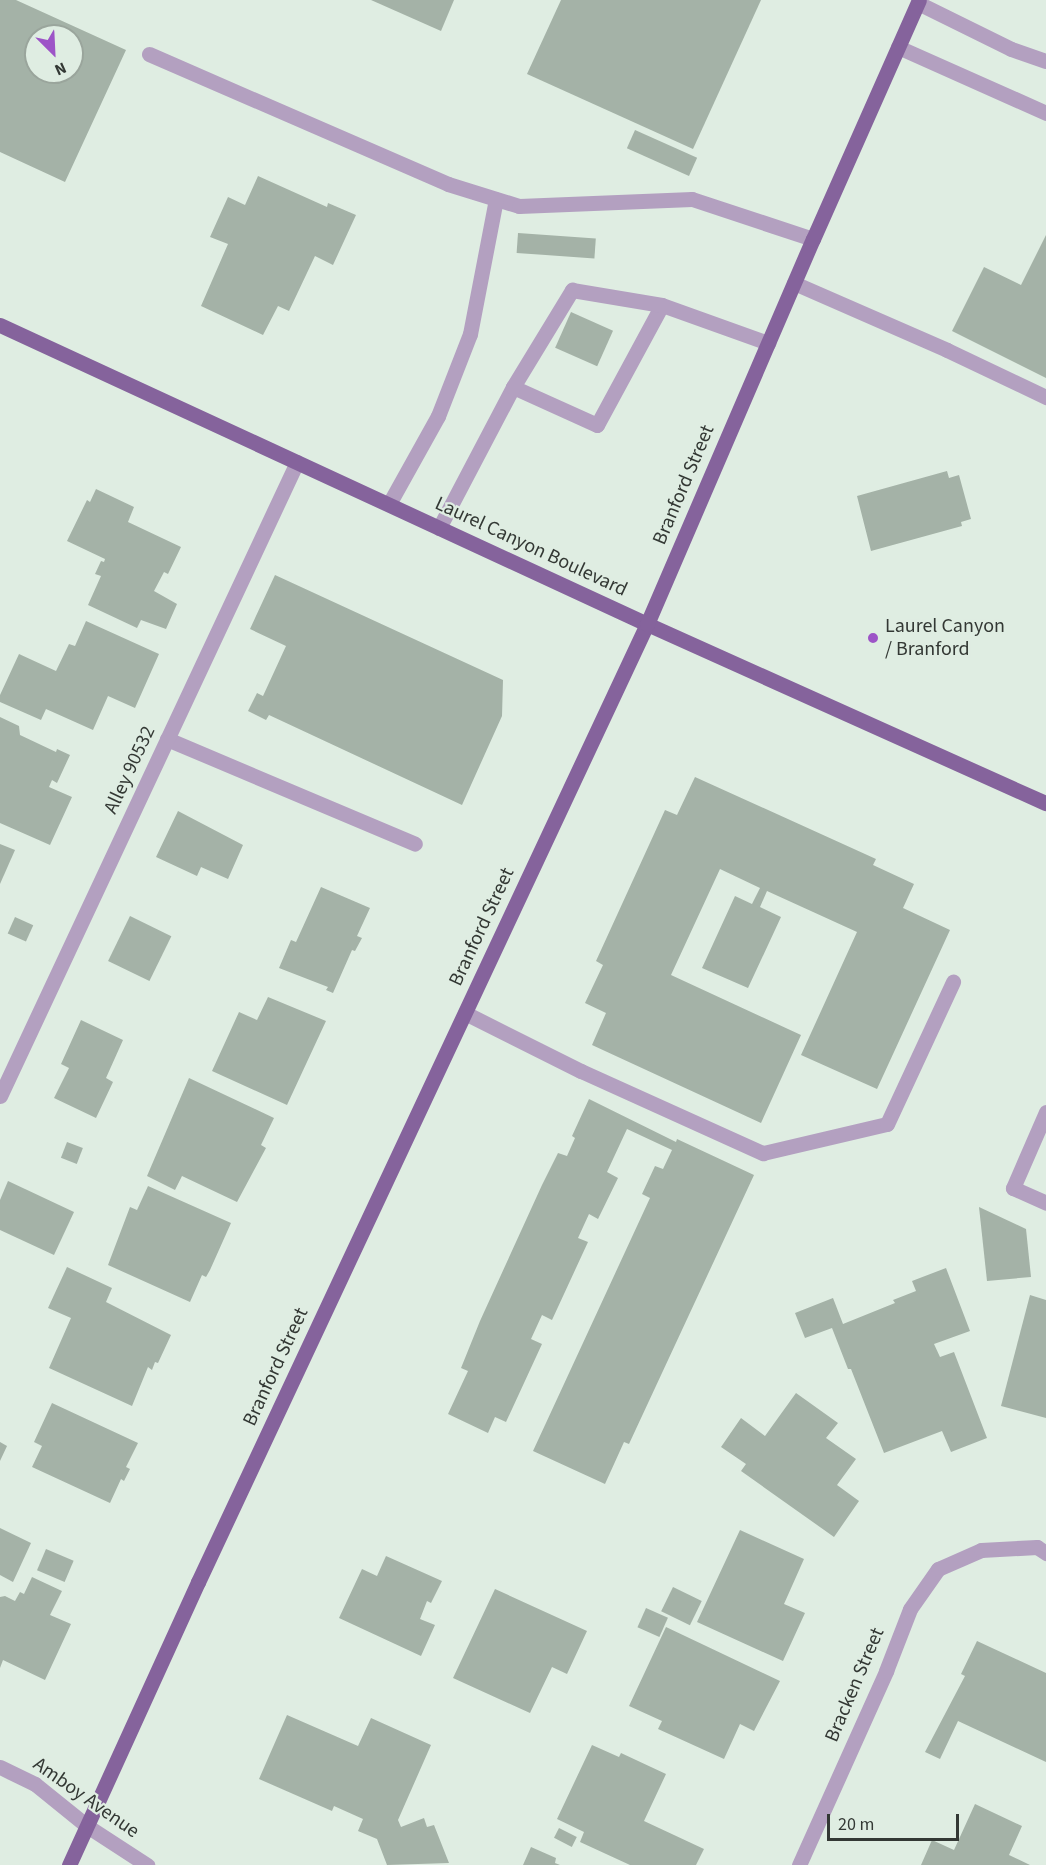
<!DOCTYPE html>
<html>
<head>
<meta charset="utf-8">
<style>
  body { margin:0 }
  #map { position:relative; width:1046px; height:1865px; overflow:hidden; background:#dfede2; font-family:"Source Sans 3",sans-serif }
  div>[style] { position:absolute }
  .building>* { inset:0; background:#a4b2a7; transform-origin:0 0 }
  .minor>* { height:15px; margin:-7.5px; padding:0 7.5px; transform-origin:7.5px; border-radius:7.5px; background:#b3a0c0 }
  .major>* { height:15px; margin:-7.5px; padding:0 7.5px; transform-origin:7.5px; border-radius:7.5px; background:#85639c }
  .dots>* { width:16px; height:16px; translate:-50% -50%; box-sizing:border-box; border:3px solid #dfede2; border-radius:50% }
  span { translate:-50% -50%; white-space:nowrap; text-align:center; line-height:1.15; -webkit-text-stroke:4.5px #dfede2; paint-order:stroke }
  .street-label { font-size:20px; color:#333834 }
  .poi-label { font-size:20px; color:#333834 }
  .left { translate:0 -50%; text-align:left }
  .north { position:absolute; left:24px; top:24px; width:60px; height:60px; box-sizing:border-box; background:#dfede2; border:2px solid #9aa59c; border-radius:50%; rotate:156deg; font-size:16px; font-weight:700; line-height:24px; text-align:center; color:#333834 }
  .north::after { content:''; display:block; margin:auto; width:21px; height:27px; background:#9d54c7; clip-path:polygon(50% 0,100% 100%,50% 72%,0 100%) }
  .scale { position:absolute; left:827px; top:1814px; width:132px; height:27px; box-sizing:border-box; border:3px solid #333834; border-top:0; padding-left:8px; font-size:18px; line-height:21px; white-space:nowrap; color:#333834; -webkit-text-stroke:4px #dfede2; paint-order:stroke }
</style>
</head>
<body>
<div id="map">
  <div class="building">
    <i style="clip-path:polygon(evenodd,0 0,16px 0,126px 50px,65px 182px,0 152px,0 0,36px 36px,72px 36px,72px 72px,36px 72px,36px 36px)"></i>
    <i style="clip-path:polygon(371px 0,454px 0,441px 31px)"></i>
    <i style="clip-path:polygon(561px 0,761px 0,693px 149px,527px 74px)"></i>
    <i style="left:635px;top:130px;width:68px;height:20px;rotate:24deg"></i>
    <i style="clip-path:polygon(258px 176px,327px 207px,328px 203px,356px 215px,333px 265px,315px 256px,289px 311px,278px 306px,263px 335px,201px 306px,228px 244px,210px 237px,228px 197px,245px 205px)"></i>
    <i style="left:518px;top:233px;width:78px;height:20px;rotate:4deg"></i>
    <i style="clip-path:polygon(1046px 235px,1046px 378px,952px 331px,984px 267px,1021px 285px)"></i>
    <i style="left:571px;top:312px;width:46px;height:39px;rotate:24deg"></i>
    <i style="clip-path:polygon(947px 471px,949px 478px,959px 475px,971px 519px,961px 522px,962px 526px,871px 551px,857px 496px)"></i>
    <i style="clip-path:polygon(96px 489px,134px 507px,128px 522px,181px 547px,168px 574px,164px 572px,154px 591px,177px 604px,166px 629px,141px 620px,137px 628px,88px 605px,101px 576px,95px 574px,101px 561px,104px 562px,105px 559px,67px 541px,87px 500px,90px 502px)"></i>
    <i style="clip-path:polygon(275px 575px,503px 680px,502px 716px,462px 805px,269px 715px,266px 720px,248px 711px,257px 693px,263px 696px,286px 646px,250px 629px)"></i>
    <i style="clip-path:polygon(86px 621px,159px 654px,135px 708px,108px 696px,93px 730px,46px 709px,41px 720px,0 702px,0 695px,19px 654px,56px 671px,69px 644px,75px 646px)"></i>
    <i style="clip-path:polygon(0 717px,19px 726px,20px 735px,56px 752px,57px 749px,70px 755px,57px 783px,52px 780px,49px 787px,72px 797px,50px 845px,0 823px)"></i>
    <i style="clip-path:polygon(695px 777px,876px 859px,873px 865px,914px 884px,903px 908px,950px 930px,877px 1089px,801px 1055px,857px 932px,767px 891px,760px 907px,781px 917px,748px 988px,702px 968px,735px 896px,752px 904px,760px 888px,720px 869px,671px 975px,801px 1035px,761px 1123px,592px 1045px,606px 1013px,585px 1003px,603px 965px,596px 961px,665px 810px,677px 815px)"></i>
    <i style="clip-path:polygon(178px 811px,243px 845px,228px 879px,201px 867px,197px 876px,156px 857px)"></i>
    <i style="clip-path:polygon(0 844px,15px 850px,0 884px)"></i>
    <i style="clip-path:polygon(321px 887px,370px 908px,357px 936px,362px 938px,355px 951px,352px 950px,333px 993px,326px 990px,328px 987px,279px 968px,291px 940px,296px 942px)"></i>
    <i style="left:130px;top:916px;width:46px;height:50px;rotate:26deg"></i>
    <i style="left:15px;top:917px;width:20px;height:18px;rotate:24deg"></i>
    <i style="clip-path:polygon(268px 997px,326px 1021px,287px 1105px,212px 1071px,239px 1012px,257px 1020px)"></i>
    <i style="clip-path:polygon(81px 1020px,123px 1040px,106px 1078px,113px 1082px,96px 1118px,54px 1098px,69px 1068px,61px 1064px)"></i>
    <i style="clip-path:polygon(189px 1078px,274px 1118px,261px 1145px,266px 1148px,237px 1202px,182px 1176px,175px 1190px,147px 1176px)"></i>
    <i style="clip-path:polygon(589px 1099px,676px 1142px,677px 1139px,754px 1175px,629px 1444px,624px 1442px,605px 1484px,533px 1451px,650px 1198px,642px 1194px,655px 1166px,663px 1169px,672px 1150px,627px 1129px,607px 1172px,618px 1178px,598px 1219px,589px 1214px,578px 1238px,588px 1242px,552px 1320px,542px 1315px,531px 1339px,542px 1344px,506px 1422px,495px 1417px,488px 1433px,448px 1414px,468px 1371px,461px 1368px,480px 1321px,542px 1185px,558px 1153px,567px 1156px,575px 1138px,572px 1136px)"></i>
    <i style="left:67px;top:1142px;width:17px;height:17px;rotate:21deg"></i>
    <i style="clip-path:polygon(8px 1181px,74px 1212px,54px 1255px,0 1230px,0 1200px)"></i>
    <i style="clip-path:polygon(148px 1186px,231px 1223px,210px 1270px,206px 1277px,202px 1275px,190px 1302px,108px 1265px,130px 1207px,137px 1210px)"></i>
    <i style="clip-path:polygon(979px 1207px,1026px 1229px,1031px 1277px,987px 1281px)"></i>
    <i style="clip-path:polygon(67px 1267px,112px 1288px,106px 1302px,171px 1335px,158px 1363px,155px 1362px,152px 1370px,148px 1367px,132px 1406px,49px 1368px,71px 1318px,48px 1308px)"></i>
    <i style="clip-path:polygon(946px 1268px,970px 1331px,934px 1344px,940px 1357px,954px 1352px,987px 1438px,951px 1452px,942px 1431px,884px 1453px,851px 1369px,848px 1369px,832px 1328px,805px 1338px,795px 1313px,833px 1298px,843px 1324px,895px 1303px,893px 1300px,916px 1291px,912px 1281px)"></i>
    <i style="clip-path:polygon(1030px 1295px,1046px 1300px,1046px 1418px,1001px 1406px)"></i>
    <i style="clip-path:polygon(796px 1393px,838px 1423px,826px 1438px,856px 1459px,837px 1485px,859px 1501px,834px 1537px,741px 1471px,746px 1464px,721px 1447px,741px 1418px,765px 1436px)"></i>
    <i style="clip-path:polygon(52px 1403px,138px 1443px,126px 1467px,130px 1469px,124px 1481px,121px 1479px,110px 1503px,32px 1467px,42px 1446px,34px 1442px)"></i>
    <i style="clip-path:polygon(0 1442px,7px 1446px,0 1461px)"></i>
    <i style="clip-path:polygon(0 1528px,31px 1543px,13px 1582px,0 1575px)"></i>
    <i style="clip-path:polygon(740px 1530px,804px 1559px,784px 1604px,805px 1613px,783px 1661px,697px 1622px)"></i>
    <i style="left:46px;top:1549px;width:30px;height:23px;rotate:23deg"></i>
    <i style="clip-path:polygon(386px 1556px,442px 1581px,431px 1603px,427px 1601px,420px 1619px,435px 1625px,421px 1656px,339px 1618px,362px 1569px,377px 1576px)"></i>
    <i style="clip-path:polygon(32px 1577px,62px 1591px,50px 1615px,71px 1624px,45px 1680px,3px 1660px,0 1668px,0 1597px,5px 1596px,15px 1601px,20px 1592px,24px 1594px)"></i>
    <i style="left:673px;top:1587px;width:32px;height:27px;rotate:26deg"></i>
    <i style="clip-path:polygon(495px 1589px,587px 1631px,567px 1674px,552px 1667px,530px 1713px,453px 1678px)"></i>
    <i style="left:646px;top:1608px;width:24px;height:21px;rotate:24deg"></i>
    <i style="clip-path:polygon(666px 1627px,780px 1681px,754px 1731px,740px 1724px,724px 1759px,658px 1729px,662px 1721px,629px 1706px)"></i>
    <i style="clip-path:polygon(977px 1641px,1046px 1673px,1046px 1762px,958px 1721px,940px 1759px,925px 1752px,965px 1676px,961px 1674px)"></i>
    <i style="clip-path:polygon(287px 1715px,358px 1746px,371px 1718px,431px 1745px,398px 1820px,401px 1827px,424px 1818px,427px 1827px,434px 1825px,449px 1863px,387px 1865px,377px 1839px,358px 1831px,363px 1819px,334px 1806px,332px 1811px,259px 1779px)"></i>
    <i style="clip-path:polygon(592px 1745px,619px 1757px,621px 1753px,666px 1774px,644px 1821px,704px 1849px,696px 1865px,630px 1865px,580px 1842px,584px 1832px,557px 1819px)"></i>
    <i style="clip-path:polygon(975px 1804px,1022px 1826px,1009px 1855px,1030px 1865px,921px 1865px,932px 1840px,954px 1850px)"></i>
    <i style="left:559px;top:1828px;width:20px;height:11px;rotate:27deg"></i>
    <i style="clip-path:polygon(531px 1847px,556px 1858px,555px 1863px,560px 1865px,523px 1865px)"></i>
  </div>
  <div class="minor">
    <i style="left:918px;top:3px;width:104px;rotate:26.3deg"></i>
    <i style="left:1011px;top:49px;width:37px;rotate:19deg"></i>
    <i style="left:898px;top:47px;width:162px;rotate:24deg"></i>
    <i style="left:149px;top:54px;width:326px;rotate:23.5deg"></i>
    <i style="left:448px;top:184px;width:74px;rotate:17.2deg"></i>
    <i style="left:519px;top:206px;width:173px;rotate:-2.3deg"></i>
    <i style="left:692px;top:199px;width:127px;rotate:18.3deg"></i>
    <i style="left:794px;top:283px;width:167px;rotate:23.6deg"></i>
    <i style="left:947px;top:350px;width:110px;rotate:25.4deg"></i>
    <i style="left:513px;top:387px;width:92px;rotate:24.3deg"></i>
    <i style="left:597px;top:425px;width:136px;rotate:-61.6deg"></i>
    <i style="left:662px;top:305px;width:113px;rotate:19.7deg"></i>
    <i style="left:389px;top:504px;width:101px;rotate:-60.9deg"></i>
    <i style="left:438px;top:416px;width:88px;rotate:-68.7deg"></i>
    <i style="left:470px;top:334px;width:137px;rotate:-79.1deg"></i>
    <i style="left:439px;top:528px;width:159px;rotate:-62.3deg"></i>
    <i style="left:513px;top:387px;width:114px;rotate:-58.7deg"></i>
    <i style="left:572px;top:290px;width:91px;rotate:9.5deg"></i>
    <i style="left:167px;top:739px;width:269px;rotate:22.9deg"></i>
    <i style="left:465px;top:1013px;width:130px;rotate:26.6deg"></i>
    <i style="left:581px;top:1071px;width:200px;rotate:24.3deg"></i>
    <i style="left:763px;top:1153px;width:127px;rotate:-13.2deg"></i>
    <i style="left:887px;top:1124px;width:157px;rotate:-65.1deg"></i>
    <i style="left:0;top:1096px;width:700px;rotate:-64.9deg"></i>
    <i style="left:1046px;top:1112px;width:83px;rotate:113.5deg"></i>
    <i style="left:1013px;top:1188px;width:36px;rotate:24deg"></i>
    <i style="left:0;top:1767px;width:39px;rotate:26deg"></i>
    <i style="left:35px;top:1784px;width:67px;rotate:38.9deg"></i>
    <i style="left:87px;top:1826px;width:72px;rotate:33deg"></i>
    <i style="left:799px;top:1865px;width:213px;rotate:-65.8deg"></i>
    <i style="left:886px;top:1671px;width:66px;rotate:-68.8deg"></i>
    <i style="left:910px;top:1609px;width:49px;rotate:-55deg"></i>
    <i style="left:938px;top:1569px;width:47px;rotate:-23.8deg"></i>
    <i style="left:981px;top:1550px;width:56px;rotate:-3.1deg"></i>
    <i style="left:1037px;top:1547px;width:11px;rotate:34deg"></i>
  </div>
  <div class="major">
    <i style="left:0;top:325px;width:713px;rotate:24.8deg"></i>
    <i style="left:647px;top:624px;width:437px;rotate:24.2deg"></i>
    <i style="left:69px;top:1865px;width:311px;rotate:-65.5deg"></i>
    <i style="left:198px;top:1582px;width:1058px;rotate:-64.89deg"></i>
    <i style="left:647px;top:624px;width:419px;rotate:-66.7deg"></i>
    <i style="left:813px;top:239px;width:261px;rotate:-66.1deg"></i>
  </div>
  <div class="dots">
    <i style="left:873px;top:638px;background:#9d54c7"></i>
  </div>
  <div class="street-label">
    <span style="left:684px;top:485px;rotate:-67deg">Branford Street</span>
    <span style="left:531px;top:547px;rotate:25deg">Laurel Canyon Boulevard</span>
    <span style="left:130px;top:770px;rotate:-65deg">Alley 90532</span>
    <span style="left:482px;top:927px;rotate:-65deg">Branford Street</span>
    <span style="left:276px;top:1367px;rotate:-65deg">Branford Street</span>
    <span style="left:855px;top:1685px;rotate:-67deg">Bracken Street</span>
    <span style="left:86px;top:1798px;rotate:35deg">Amboy Avenue</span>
  </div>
  <div class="poi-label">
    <span class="left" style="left:885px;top:638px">Laurel Canyon<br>/ Branford</span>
  </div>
  <div class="north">N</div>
  <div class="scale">20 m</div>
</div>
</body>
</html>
